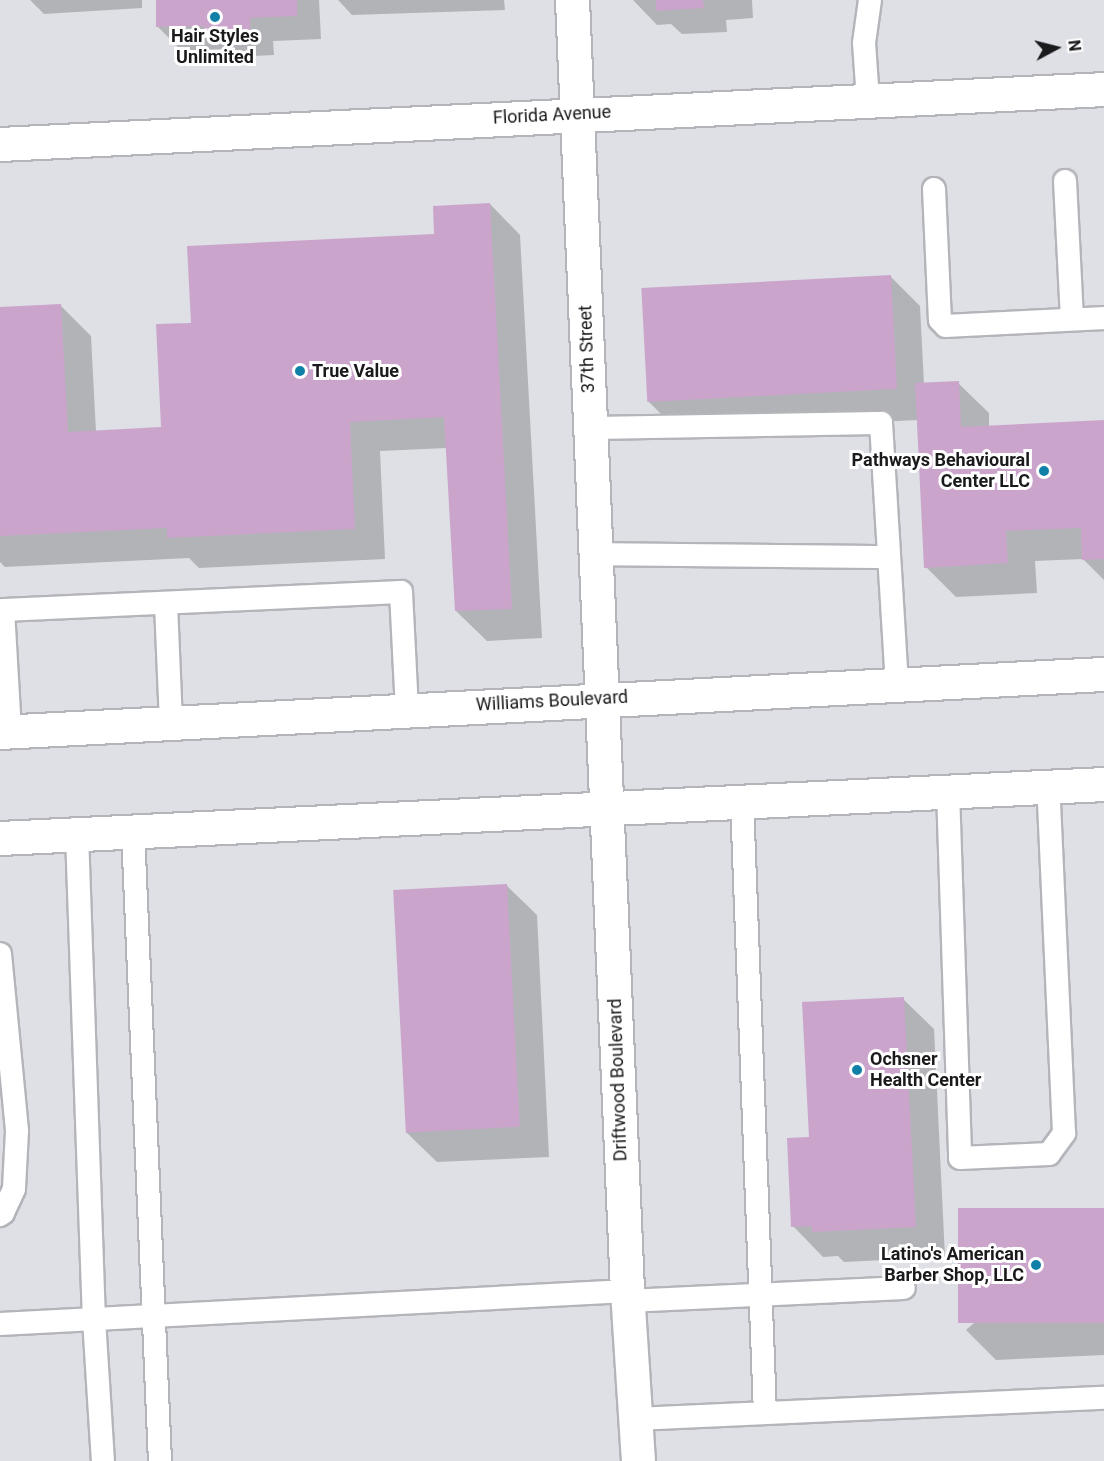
<!DOCTYPE html>
<html>
<head>
<meta charset="utf-8">
<style>
  body { margin:0 }
  #map { position:relative; width:1104px; height:1461px; overflow:hidden; background:#dee0e5; font-family:Roboto,sans-serif }
  div>[style] { position:absolute }
  .shadow>* { inset:0; background:#0003 }
  .building>* { inset:0; background:#cba4cc; transform-origin:0 0 }
  .roads { filter:drop-shadow(2px 0 #b4b5ba) drop-shadow(-2px 0 #b4b5ba) drop-shadow(0 2px #b4b5ba) drop-shadow(0 -2px #b4b5ba) }
  .service>* { height:22px; margin:-11px; padding:0 11px; transform-origin:11px; border-radius:11px; background:#fff }
  .minor>* { height:33px; margin:-16.5px; padding:0 16.5px; transform-origin:16.5px; border-radius:16.5px; background:#fff }
  .secondary>* { height:33px; margin:-16.5px; padding:0 16.5px; transform-origin:16.5px; border-radius:16.5px; background:#fff }
  .dots>* { width:16px; height:16px; translate:-50% -50%; box-sizing:border-box; border:3px solid #fff; border-radius:50% }
  span { translate:-50% -50%; white-space:nowrap; text-align:center; line-height:1.15; -webkit-text-stroke:6px #fff; paint-order:stroke }
  .poi-label { font-size:18px; color:#1a1a1c; font-weight:700 }
  .left { translate:0 -50%; text-align:left }
  .right { translate:-100% -50%; text-align:right }
  .street-label { font-size:18px; color:#1a1a1c }
  .north { position:absolute; left:1026px; top:18px; width:60px; height:60px; -webkit-text-stroke:4px #fff; paint-order:stroke; rotate:83deg; font-size:16px; font-weight:700; line-height:24px; text-align:center; color:#1a1a1c }
  .north::after { content:''; display:block; margin:auto; width:21px; height:27px; background:#1a1a1c; clip-path:polygon(50% 0,100% 100%,50% 72%,0 100%) }
</style>
</head>
<body>
<div id="map">
  <div class="shadow">
    <i style="clip-path:polygon(30px 0,142px 0,142px 8px,44px 14px)"></i>
    <i style="clip-path:polygon(157px 0,319px 0,321px 39px,273px 41px,274px 55px,232px 57px,224px 49px,182px 51px,158px 27px)"></i>
    <i style="clip-path:polygon(338px 0,504px 0,505px 10px,352px 15px)"></i>
    <i style="clip-path:polygon(752px 0,753px 18px,726px 20px,727px 32px,682px 34px,671px 24px,657px 25px,633px 0)"></i>
    <i style="clip-path:polygon(490px 204px,520px 235px,542px 638px,487px 641px,456px 611px,447px 448px,380px 451px,385px 559px,199px 568px,189px 558px,5px 567px,0 562px,0 309px,61px 306px,91px 336px,96px 432px,163px 429px,192px 324px,436px 235px)"></i>
    <i style="clip-path:polygon(890px 276px,920px 306px,924px 384px,958px 383px,989px 413px,989px 427px,1104px 421px,1104px 580px,1083px 559px,1035px 561px,1037px 593px,956px 597px,926px 567px,918px 420px,679px 432px,648px 401px)"></i>
    <i style="clip-path:polygon(506px 885px,537px 915px,549px 1157px,437px 1162px,406px 1132px)"></i>
    <i style="clip-path:polygon(903px 999px,934px 1029px,945px 1257px,844px 1262px,838px 1256px,823px 1257px,793px 1226px,811px 1138px)"></i>
    <i style="clip-path:polygon(1104px 1209px,1104px 1355px,996px 1360px,966px 1330px)"></i>
  </div>
  <div class="building">
    <i style="clip-path:polygon(156px 0,297px 0,297px 16px,250px 18px,250px 31px,206px 33px,204px 26px,156px 27px)"></i>
    <i style="clip-path:polygon(656px 0,703px 0,704px 8px,656px 11px)"></i>
    <i style="clip-path:polygon(490px 203px,512px 609px,455px 611px,444px 417px,350px 422px,355px 529px,167px 538px,167px 528px,0 536px,0 307px,61px 304px,68px 432px,161px 427px,156px 324px,191px 323px,187px 246px,434px 234px,433px 206px)"></i>
    <i style="left:891px;top:275px;width:114px;height:250px;rotate:87deg"></i>
    <i style="clip-path:polygon(959px 381px,961px 427px,1104px 420px,1104px 559px,1082px 560px,1081px 528px,1006px 531px,1008px 563px,924px 568px,915px 383px)"></i>
    <i style="left:507px;top:884px;width:243px;height:114px;rotate:87deg"></i>
    <i style="clip-path:polygon(904px 997px,916px 1227px,812px 1232px,812px 1226px,791px 1227px,787px 1138px,809px 1137px,802px 1002px)"></i>
    <i style="left:1104px;top:1208px;width:115px;height:146px;rotate:90deg"></i>
  </div>
  <div class="roads">
    <div class="service">
      <i style="left:868px;top:100px;width:57px;rotate:-94deg"></i>
      <i style="left:864px;top:43px;width:43px;rotate:-82.1deg"></i>
      <i style="left:1065px;top:181px;width:138px;rotate:87.1deg"></i>
      <i style="left:934px;top:189px;width:131px;rotate:87.4deg"></i>
      <i style="left:940px;top:320px;width:8px;rotate:45deg"></i>
      <i style="left:946px;top:326px;width:158px;rotate:-2.9deg"></i>
      <i style="left:591px;top:428px;width:290px;rotate:-1deg"></i>
      <i style="left:881px;top:423px;width:261px;rotate:86.5deg"></i>
      <i style="left:596px;top:554px;width:293px;rotate:0.6deg"></i>
      <i style="left:166px;top:604px;width:118px;rotate:87.6deg"></i>
      <i style="left:10px;top:731px;width:121px;rotate:-93.3deg"></i>
      <i style="left:3px;top:610px;width:398px;rotate:-2.6deg"></i>
      <i style="left:401px;top:592px;width:117px;rotate:87.1deg"></i>
      <i style="left:948px;top:791px;width:367px;rotate:88.1deg"></i>
      <i style="left:960px;top:1158px;width:89px;rotate:-2.6deg"></i>
      <i style="left:1049px;top:1154px;width:26px;rotate:-54deg"></i>
      <i style="left:1064px;top:1133px;width:347px;rotate:-92.6deg"></i>
      <i style="left:742px;top:801px;width:612px;rotate:87.85deg"></i>
      <i style="left:133px;top:831px;width:631px;rotate:87.55deg"></i>
      <i style="left:77px;top:834px;width:485px;rotate:88deg"></i>
      <i style="left:94px;top:1319px;width:142px;rotate:86.4deg"></i>
      <i style="left:0;top:954px;width:178px;rotate:84.5deg"></i>
      <i style="left:17px;top:1131px;width:58px;rotate:93deg"></i>
      <i style="left:14px;top:1189px;width:26px;rotate:115deg"></i>
      <i style="left:3px;top:1213px;width:4px;rotate:146deg"></i>
      <i style="left:627px;top:1301px;width:277px;rotate:-2.7deg"></i>
      <i style="left:0;top:1324px;width:628px;rotate:-3.01deg"></i>
      <i style="left:635px;top:1419px;width:469px;rotate:-2.6deg"></i>
    </div>
    <div class="minor">
      <i style="left:572px;top:0;width:1292px;rotate:87.56deg"></i>
      <i style="left:627px;top:1291px;width:170px;rotate:86.3deg"></i>
      <i style="left:0;top:144px;width:1105px;rotate:-2.85deg"></i>
    </div>
    <div class="secondary">
      <i style="left:0;top:732px;width:1106px;rotate:-3.01deg"></i>
      <i style="left:0;top:838px;width:1105px;rotate:-2.8deg"></i>
    </div>
  </div>
  <div class="dots">
    <i style="left:215px;top:17px;background:#1180a8"></i>
    <i style="left:300px;top:371px;background:#1180a8"></i>
    <i style="left:1044px;top:471px;background:#1180a8"></i>
    <i style="left:857px;top:1070px;background:#1180a8"></i>
    <i style="left:1036px;top:1265px;background:#1180a8"></i>
  </div>
  <div class="poi-label">
    <span style="left:215px;top:47px">Hair Styles<br>Unlimited</span>
    <span class="left" style="left:312px;top:371px">True Value</span>
    <span class="right" style="left:1030px;top:471px">Pathways Behavioural<br>Center LLC</span>
    <span class="left" style="left:870px;top:1070px">Ochsner<br>Health Center</span>
    <span class="right" style="left:1024px;top:1265px">Latino's American<br>Barber Shop, LLC</span>
  </div>
  <div class="street-label">
    <span style="left:552px;top:115px;rotate:-3deg">Florida Avenue</span>
    <span style="left:587px;top:349px;rotate:-92deg">37th Street</span>
    <span style="left:552px;top:701px;rotate:-3deg">Williams Boulevard</span>
    <span style="left:618px;top:1080px;rotate:-92deg">Driftwood Boulevard</span>
  </div>
  <div class="north">N</div>
</div>
</body>
</html>
